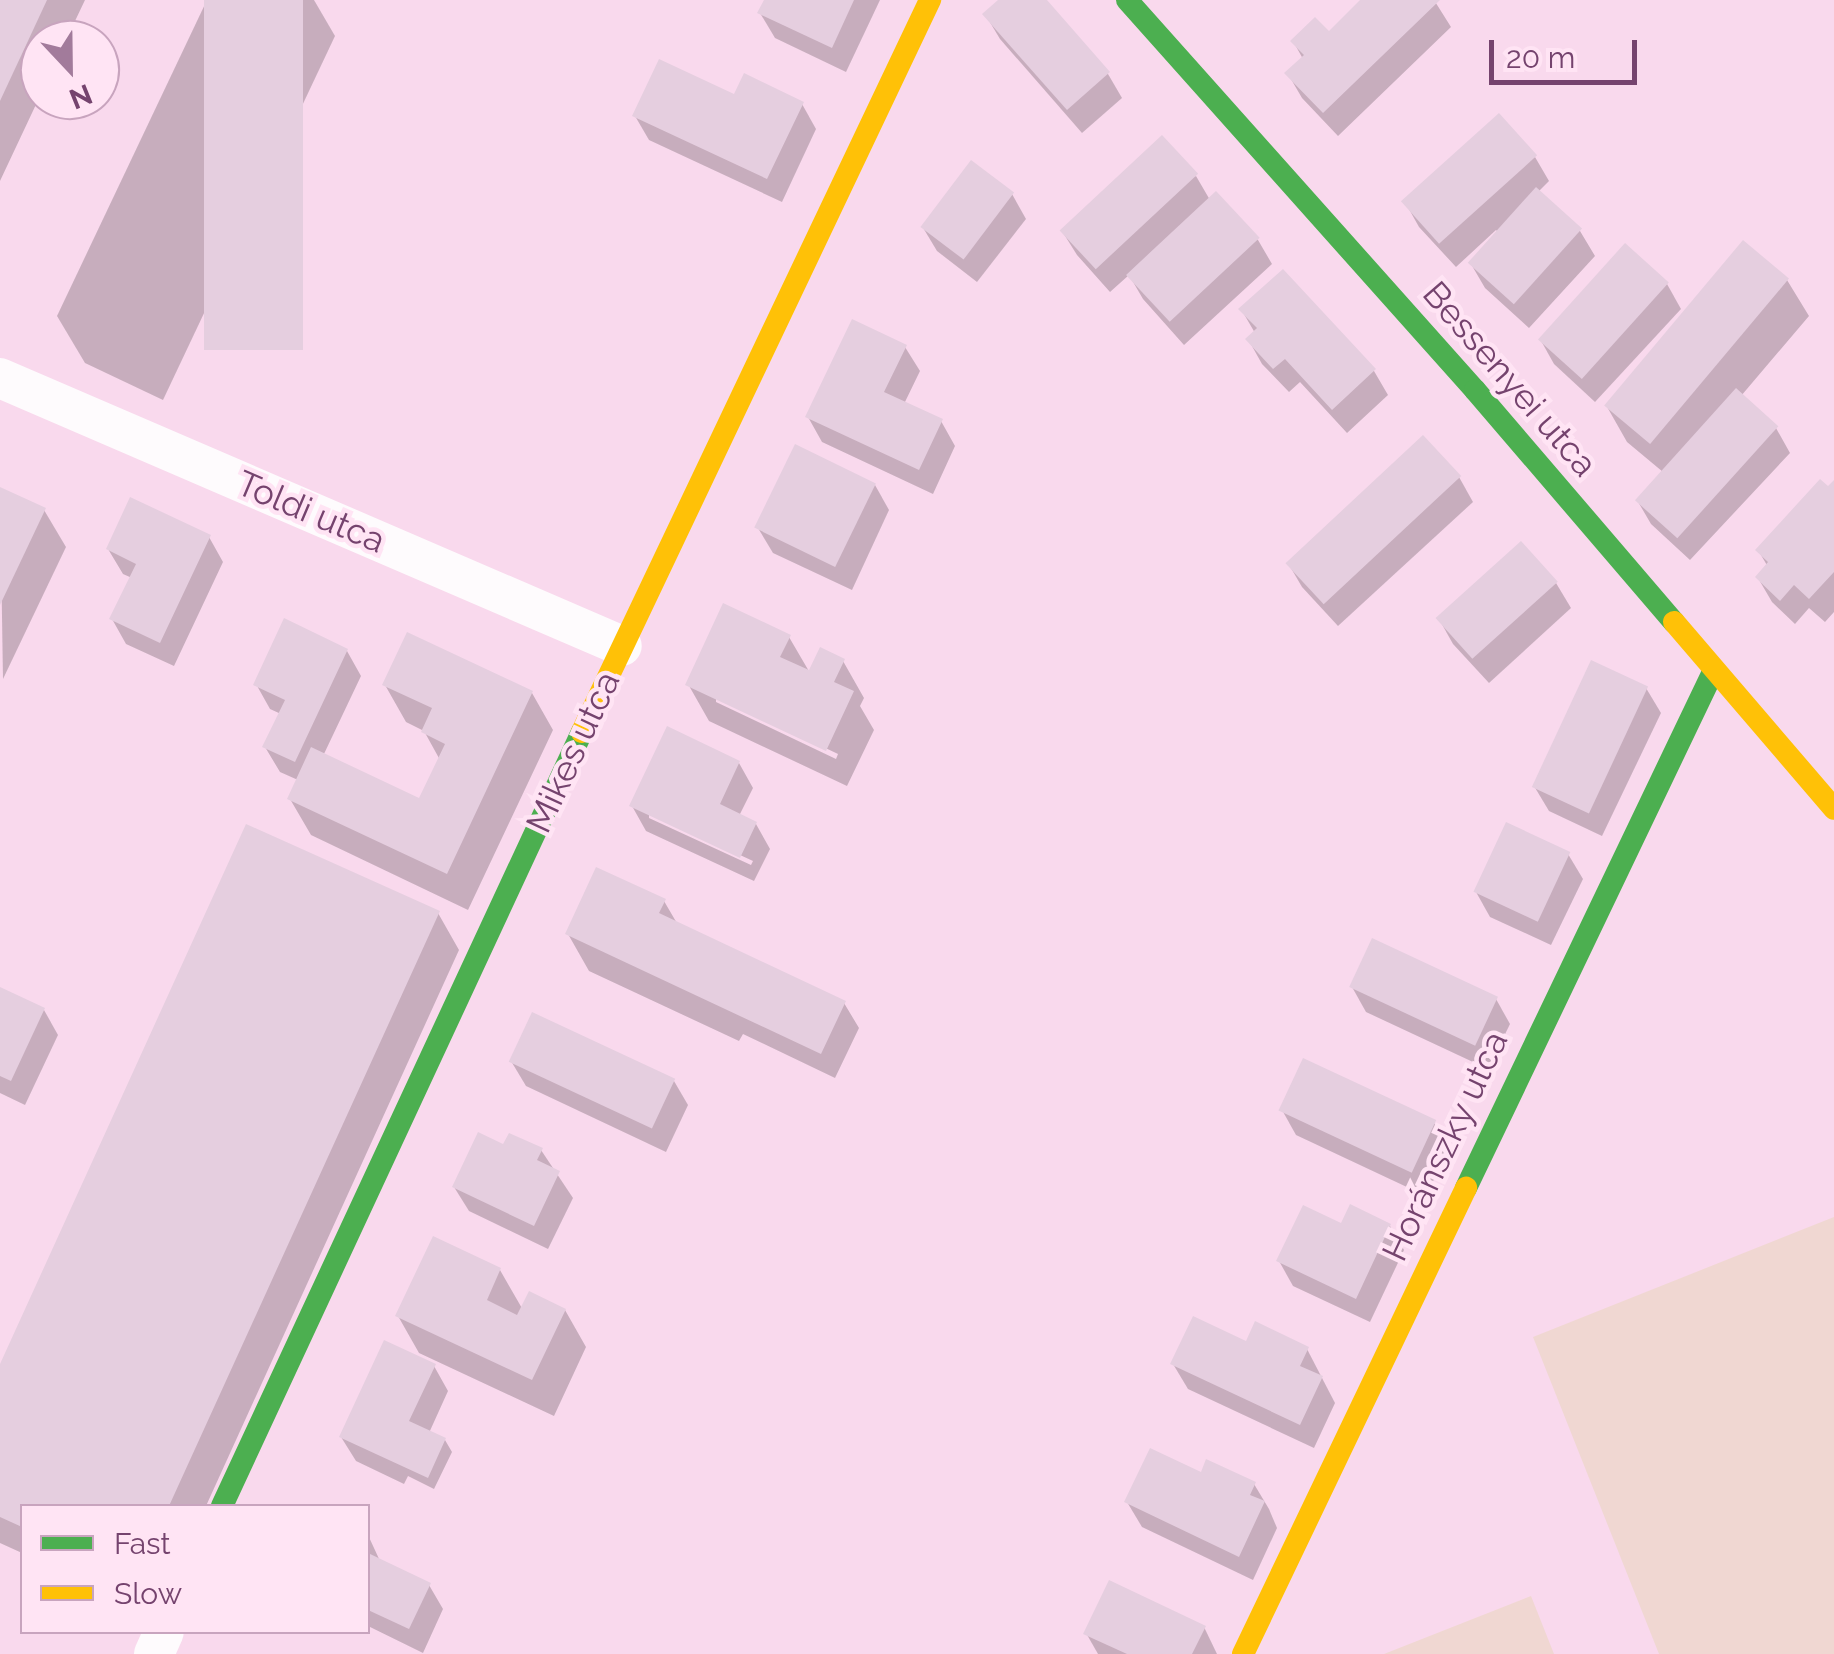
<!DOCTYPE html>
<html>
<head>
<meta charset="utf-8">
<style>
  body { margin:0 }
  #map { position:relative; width:1834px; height:1654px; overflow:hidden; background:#f6e4ef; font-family:Raleway,sans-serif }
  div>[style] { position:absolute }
  .residential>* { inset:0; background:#f9d9ed }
  .green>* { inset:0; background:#f0d7d2 }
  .shadow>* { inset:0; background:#0003 }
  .building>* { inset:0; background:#e5cedf; transform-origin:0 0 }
  .street>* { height:40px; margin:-20px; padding:0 20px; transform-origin:20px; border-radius:20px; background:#fefbfd }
  .fast>* { height:22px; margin:-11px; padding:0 11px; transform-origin:11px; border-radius:11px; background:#4caf50 }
  .slow>* { height:22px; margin:-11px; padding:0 11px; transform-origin:11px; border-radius:11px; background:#ffc107 }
  span { translate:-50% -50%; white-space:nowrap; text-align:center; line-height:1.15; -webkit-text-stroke:9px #ffe4f4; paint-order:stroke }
  .street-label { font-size:35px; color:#75436e }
  .legend { position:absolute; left:20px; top:1504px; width:350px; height:130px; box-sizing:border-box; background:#ffe4f4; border:2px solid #c8a4be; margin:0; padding:12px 18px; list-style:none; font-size:30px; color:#75436e }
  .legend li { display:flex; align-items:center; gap:20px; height:50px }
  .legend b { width:50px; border:2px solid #c8a4be }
  .north { position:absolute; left:20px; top:20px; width:100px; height:100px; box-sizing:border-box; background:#ffe4f4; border:2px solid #c8a4be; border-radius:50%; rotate:158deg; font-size:28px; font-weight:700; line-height:40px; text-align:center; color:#75436e }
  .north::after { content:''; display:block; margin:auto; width:35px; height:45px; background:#a27b9b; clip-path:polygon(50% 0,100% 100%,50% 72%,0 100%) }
  .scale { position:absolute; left:1489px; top:40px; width:148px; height:45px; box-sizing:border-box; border:5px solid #75436e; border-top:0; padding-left:12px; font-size:30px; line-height:35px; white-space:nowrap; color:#75436e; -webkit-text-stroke:8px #ffe4f4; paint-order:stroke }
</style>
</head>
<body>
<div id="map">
  <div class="residential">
    <i style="clip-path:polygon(evenodd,0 0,1834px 0,1834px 1654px,0 1654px,0 0,40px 40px,100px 40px,100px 100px,40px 100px,40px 40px,0 0,22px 1506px,368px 1506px,368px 1632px,22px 1632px,22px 1506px)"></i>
  </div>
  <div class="green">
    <i style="clip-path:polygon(1834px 1217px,1834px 1654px,1659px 1654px,1533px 1337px)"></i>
    <i style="clip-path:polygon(1531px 1596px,1554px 1654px,1384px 1654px)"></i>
  </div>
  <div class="shadow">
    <i style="clip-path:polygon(0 0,85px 0,66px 40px,40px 40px,40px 96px,0 181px)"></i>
    <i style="clip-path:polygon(207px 0,314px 0,335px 36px,163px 400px,85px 363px,57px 316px)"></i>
    <i style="clip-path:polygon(767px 0,880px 0,846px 72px,775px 38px,760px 13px)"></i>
    <i style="clip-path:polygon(1002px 0,1043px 0,1108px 74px,1122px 98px,1082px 133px,1000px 39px,985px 14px)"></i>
    <i style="clip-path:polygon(1364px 0,1434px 0,1451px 27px,1338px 136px,1302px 98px,1288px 74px,1303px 59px,1293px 41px,1328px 34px)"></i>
    <i style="clip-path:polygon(735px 97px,802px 104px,816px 129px,782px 202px,649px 140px,635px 116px)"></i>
    <i style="clip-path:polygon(1535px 157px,1549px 181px,1538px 192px,1580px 231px,1595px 256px,1529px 328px,1485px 288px,1471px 264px,1499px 233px,1496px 230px,1456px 267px,1419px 227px,1405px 202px)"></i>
    <i style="clip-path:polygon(1196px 176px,1210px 200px,1258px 240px,1272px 264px,1184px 345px,1143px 299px,1129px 275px,1110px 292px,1077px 255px,1062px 231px)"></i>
    <i style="clip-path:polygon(1012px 194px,1026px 219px,977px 282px,937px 251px,922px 226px)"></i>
    <i style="clip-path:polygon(1787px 280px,1809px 316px,1741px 396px,1776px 428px,1790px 453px,1690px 560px,1651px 524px,1637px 500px,1663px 472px,1627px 442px,1606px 405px)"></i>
    <i style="clip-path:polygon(1667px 284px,1681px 309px,1595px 402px,1554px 364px,1540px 339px)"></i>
    <i style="clip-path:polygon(1241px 309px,1374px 371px,1388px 395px,1347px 433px,1300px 382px,1289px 392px,1262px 364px,1248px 339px,1255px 333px)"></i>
    <i style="clip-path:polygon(905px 347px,920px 371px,904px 404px,941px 421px,955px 446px,933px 494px,822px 442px,808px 417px)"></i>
    <i style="clip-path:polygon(1459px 477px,1473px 502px,1338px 626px,1302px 587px,1288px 563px)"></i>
    <i style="clip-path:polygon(1834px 483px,1834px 612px,1825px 622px,1809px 608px,1795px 624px,1772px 602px,1758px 578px,1768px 567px,1758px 550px)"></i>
    <i style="clip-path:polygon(875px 485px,889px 510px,852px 590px,773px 553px,758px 528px)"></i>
    <i style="clip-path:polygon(0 490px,44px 510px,66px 547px,3px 679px)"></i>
    <i style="clip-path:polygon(209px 537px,223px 562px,174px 666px,126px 644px,112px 619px,132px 578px,123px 574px,108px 549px)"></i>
    <i style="clip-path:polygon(1556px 583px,1571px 608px,1489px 683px,1453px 644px,1439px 619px)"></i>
    <i style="clip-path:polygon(evenodd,789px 637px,810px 673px,843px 661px,864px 698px,860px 706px,874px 730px,847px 786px,709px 721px,688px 684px,789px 637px,716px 696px,838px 754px,836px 759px,716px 702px,716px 696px)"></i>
    <i style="clip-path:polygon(347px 651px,361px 676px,323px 756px,420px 801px,440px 760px,424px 731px,406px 722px,385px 685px,532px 693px,553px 730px,468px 910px,311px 835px,290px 799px,298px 780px,280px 772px,265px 747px,281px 714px,270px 709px,256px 684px)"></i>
    <i style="clip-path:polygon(1646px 688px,1661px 713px,1602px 836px,1549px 811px,1534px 786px)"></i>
    <i style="clip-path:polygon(evenodd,739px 763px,753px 788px,739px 816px,756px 824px,770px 849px,754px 881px,646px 831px,632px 806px,739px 763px,649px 813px,753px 861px,751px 865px,649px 818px,649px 813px)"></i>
    <i style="clip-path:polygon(1568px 854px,1583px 879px,1551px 945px,1490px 917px,1476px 892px)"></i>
    <i style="clip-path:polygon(664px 901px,678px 925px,844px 1003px,859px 1028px,835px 1078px,743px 1034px,739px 1041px,589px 971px,568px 934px)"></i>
    <i style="clip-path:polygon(438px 913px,459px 950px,206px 1506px,22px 1506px,22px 1553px,0 1543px,0 1370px)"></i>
    <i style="clip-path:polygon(1352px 987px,1496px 999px,1510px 1024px,1488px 1069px,1366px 1012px)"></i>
    <i style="clip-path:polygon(0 990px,44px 1010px,58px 1035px,25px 1105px,0 1093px)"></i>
    <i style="clip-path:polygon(511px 1061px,674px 1081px,688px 1105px,666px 1152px,526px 1086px)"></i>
    <i style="clip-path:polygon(1282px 1110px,1434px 1123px,1449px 1148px,1426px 1196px,1296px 1135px)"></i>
    <i style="clip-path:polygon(505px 1147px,541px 1150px,573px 1198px,548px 1249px,469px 1211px,454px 1187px)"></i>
    <i style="clip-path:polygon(1343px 1226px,1390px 1226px,1404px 1250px,1370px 1322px,1293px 1286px,1279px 1261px)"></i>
    <i style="clip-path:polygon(500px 1270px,523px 1310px,565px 1310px,586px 1347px,554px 1416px,419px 1353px,398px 1316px)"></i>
    <i style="clip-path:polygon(1307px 1349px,1335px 1403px,1314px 1448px,1188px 1389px,1173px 1364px)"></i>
    <i style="clip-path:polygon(434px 1366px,448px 1391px,429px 1433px,445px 1440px,452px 1452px,434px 1489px,408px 1476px,404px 1484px,356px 1461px,341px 1437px)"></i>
    <i style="clip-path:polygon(1202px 1475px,1254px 1484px,1269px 1509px,1277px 1528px,1253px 1580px,1142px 1527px,1127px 1502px)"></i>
    <i style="clip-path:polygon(368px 1535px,380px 1561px,429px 1585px,443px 1609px,423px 1653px,368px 1626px)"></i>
    <i style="clip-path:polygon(1204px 1627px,1217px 1654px,1098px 1654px,1086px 1633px)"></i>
  </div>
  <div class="building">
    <i style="clip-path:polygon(0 0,47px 0,0 101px)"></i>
    <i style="left:204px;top:0;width:99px;height:350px"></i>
    <i style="clip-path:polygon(764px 0,854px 0,832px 48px,757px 13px)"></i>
    <i style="clip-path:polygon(998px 0,1047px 0,1110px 72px,1067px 110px,982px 14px)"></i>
    <i style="clip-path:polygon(1360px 0,1440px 0,1323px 113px,1284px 73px,1304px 55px,1290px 41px,1315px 17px,1329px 31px)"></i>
    <i style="clip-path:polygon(659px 59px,734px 94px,744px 73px,804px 102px,767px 179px,632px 116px)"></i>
    <i style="left:1499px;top:113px;width:57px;height:132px;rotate:48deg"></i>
    <i style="left:1162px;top:135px;width:53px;height:140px;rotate:47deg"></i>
    <i style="left:971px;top:160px;width:54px;height:84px;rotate:37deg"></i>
    <i style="left:1536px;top:187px;width:62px;height:102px;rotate:42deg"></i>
    <i style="left:1216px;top:191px;width:64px;height:123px;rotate:47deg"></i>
    <i style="left:1743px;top:240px;width:60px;height:216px;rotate:40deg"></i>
    <i style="left:1625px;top:243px;width:59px;height:130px;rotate:42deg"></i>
    <i style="clip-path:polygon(1283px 269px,1376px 369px,1332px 410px,1285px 359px,1273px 369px,1245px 339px,1257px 328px,1238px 309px)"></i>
    <i style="clip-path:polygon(852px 319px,907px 345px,884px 392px,943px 419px,919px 470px,805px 417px)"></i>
    <i style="left:1736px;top:388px;width:57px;height:151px;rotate:42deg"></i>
    <i style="left:1423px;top:435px;width:56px;height:188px;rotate:47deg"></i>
    <i style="left:795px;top:444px;width:90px;height:93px;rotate:26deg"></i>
    <i style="clip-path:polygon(1820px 479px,1828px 486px,1834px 480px,1834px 572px,1809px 599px,1794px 585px,1780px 601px,1755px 577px,1768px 562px,1755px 550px)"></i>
    <i style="clip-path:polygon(0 487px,46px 508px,0 605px)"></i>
    <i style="clip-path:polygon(130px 497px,211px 535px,160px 643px,109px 619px,136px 564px,106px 549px)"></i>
    <i style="left:1521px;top:541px;width:55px;height:115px;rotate:48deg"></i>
    <i style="clip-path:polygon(723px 603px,791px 635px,780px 657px,809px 670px,820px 647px,845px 659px,834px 682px,854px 691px,826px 751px,685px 685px)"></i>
    <i style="clip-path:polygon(284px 618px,348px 649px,295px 762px,262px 747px,285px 700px,253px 685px)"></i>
    <i style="clip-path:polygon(407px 632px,533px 691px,447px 874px,287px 799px,311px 747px,419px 798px,445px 744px,421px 732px,432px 708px,382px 685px)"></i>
    <i style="left:1591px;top:660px;width:63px;height:140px;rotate:25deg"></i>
    <i style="clip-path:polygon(667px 726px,740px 761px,720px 804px,757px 822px,740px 858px,629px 806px)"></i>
    <i style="left:1506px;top:822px;width:71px;height:77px;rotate:25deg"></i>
    <i style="clip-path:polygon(246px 824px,440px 911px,169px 1506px,22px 1506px,22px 1527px,0 1517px,0 1364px)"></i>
    <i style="clip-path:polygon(596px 867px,666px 899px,659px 913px,846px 1001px,821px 1054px,565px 934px)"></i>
    <i style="left:1372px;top:938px;width:139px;height:54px;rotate:25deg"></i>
    <i style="clip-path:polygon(0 987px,45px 1008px,11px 1081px,0 1076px)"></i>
    <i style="left:532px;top:1012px;width:158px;height:55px;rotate:25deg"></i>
    <i style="left:1303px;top:1058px;width:147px;height:58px;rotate:25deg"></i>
    <i style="clip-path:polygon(478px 1132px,503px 1144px,509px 1133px,543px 1148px,537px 1160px,560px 1171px,534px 1226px,452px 1187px)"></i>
    <i style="clip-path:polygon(1350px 1204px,1391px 1224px,1356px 1299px,1276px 1261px,1303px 1205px,1341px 1223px)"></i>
    <i style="clip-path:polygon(433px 1236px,501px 1268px,487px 1300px,517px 1315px,529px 1291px,566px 1309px,532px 1380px,395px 1316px)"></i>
    <i style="clip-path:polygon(1193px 1316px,1246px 1341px,1255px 1321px,1309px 1347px,1300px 1366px,1323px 1376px,1300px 1425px,1170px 1364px)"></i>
    <i style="clip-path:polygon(384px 1340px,436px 1364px,409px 1421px,446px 1438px,428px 1478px,339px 1437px)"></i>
    <i style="clip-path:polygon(1150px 1448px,1201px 1472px,1206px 1459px,1256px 1482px,1250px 1495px,1265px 1501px,1239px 1557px,1124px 1502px)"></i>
    <i style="clip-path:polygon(368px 1553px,431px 1583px,409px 1629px,368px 1610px)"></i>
    <i style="clip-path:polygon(1109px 1580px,1206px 1626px,1192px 1654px,1127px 1654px,1083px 1634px)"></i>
  </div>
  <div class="street">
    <i style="left:0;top:378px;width:677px;rotate:23.31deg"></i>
    <i style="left:154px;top:1654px;width:24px;rotate:-66deg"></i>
  </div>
  <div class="fast">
    <i style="left:1127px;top:0;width:523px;rotate:48.26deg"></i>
    <i style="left:1475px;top:390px;width:306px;rotate:49.4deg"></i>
    <i style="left:1466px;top:1188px;width:574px;rotate:-64.42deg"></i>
    <i style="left:222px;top:1506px;width:854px;rotate:-65.06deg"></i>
  </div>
  <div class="slow">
    <i style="left:1674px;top:622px;width:246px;rotate:49.4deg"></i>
    <i style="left:582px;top:732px;width:811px;rotate:-64.57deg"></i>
    <i style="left:1243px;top:1654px;width:517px;rotate:-64.43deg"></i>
  </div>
  <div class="street-label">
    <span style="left:1510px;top:379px;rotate:49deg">Bessenyei utca</span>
    <span style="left:311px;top:512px;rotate:23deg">Toldi utca</span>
    <span style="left:573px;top:752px;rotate:-65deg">Mikes utca</span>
    <span style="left:1445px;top:1146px;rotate:-65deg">Horánszky utca</span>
  </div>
  <ul class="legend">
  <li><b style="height:12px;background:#4caf50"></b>Fast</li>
  <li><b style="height:12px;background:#ffc107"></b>Slow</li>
  </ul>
  <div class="north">N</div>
  <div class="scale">20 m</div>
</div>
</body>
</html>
